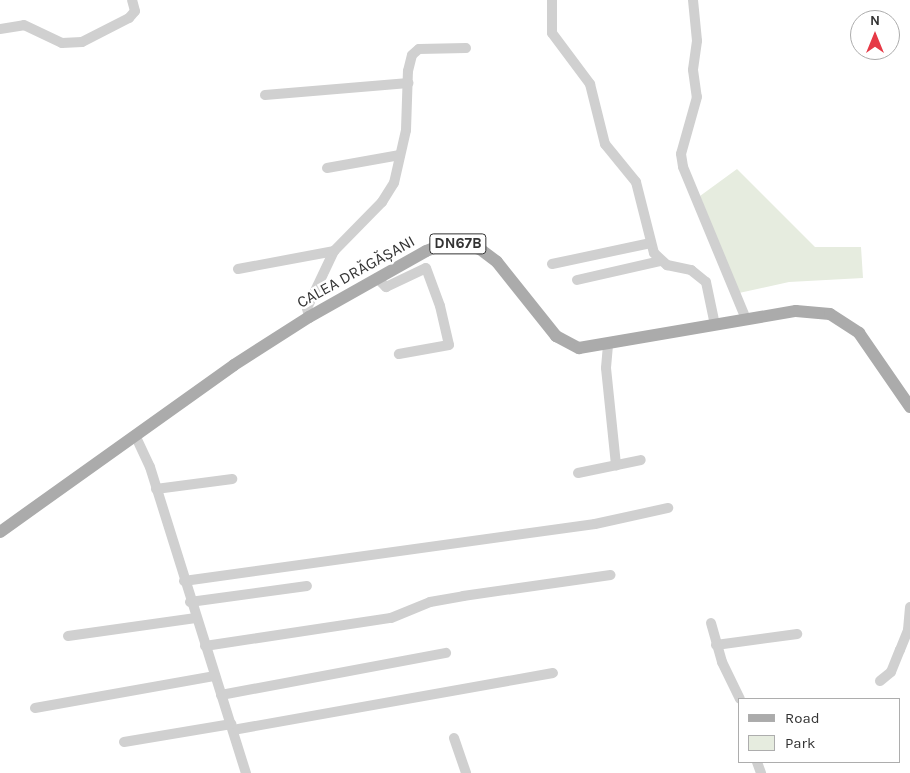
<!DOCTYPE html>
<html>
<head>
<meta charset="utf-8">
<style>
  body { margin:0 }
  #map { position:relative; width:910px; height:773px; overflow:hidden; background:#fff; font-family:Karla,sans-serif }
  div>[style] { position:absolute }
  .green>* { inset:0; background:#e6ecdf }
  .minor>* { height:10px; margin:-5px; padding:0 5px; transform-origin:5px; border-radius:5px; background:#d0d0d0 }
  .major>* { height:12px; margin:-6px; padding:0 6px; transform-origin:6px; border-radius:6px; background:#ababab }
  span { translate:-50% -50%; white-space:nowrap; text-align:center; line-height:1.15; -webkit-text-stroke:5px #fff; paint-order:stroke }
  .shield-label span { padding:1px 4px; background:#fff; border:1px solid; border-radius:4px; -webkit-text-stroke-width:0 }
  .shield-label { font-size:15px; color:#333; font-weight:700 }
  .street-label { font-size:16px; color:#333 }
  .legend { position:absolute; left:738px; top:698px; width:162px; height:65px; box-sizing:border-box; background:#fff; border:1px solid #adadad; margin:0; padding:6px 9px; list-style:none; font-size:15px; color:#333 }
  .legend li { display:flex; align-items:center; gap:10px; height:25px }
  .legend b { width:25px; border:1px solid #adadad }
  .north { position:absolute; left:850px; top:10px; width:50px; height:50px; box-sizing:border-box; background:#fff; border:1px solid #adadad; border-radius:50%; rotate:0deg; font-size:14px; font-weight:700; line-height:20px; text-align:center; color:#333 }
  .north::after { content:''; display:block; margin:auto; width:18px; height:22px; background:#e63946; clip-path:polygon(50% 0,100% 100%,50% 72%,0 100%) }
</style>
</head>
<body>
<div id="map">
  <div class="green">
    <i style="clip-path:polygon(737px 169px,815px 247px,861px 247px,863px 278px,789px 282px,739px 293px,700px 196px)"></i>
  </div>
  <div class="minor">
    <i style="left:552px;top:0;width:33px;rotate:90deg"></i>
    <i style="left:552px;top:33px;width:64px;rotate:53.3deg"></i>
    <i style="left:590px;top:84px;width:62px;rotate:76deg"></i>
    <i style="left:605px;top:144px;width:49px;rotate:50.8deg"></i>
    <i style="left:636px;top:182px;width:73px;rotate:75.8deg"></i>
    <i style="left:654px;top:253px;width:18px;rotate:43deg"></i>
    <i style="left:667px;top:265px;width:25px;rotate:12deg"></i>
    <i style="left:691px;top:270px;width:19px;rotate:39deg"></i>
    <i style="left:706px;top:282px;width:44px;rotate:78.2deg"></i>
    <i style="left:693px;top:0;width:41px;rotate:84.4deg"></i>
    <i style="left:697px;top:41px;width:29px;rotate:98deg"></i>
    <i style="left:693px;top:70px;width:27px;rotate:82deg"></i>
    <i style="left:697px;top:97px;width:59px;rotate:105.7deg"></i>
    <i style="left:681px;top:154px;width:13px;rotate:81deg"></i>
    <i style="left:683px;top:167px;width:165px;rotate:67.5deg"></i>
    <i style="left:0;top:29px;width:24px;rotate:-9deg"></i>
    <i style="left:24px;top:25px;width:42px;rotate:25.3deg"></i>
    <i style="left:62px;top:43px;width:20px;rotate:-3deg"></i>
    <i style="left:82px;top:42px;width:53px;rotate:-27.1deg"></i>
    <i style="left:129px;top:18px;width:9px;rotate:-49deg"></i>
    <i style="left:135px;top:11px;width:11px;rotate:-105deg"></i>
    <i style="left:265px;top:95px;width:144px;rotate:-4.8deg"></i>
    <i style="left:327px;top:168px;width:74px;rotate:-10.1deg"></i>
    <i style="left:552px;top:264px;width:101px;rotate:-12deg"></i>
    <i style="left:238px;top:269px;width:98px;rotate:-10.6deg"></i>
    <i style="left:377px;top:278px;width:13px;rotate:45deg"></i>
    <i style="left:386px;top:287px;width:44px;rotate:-25.4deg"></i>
    <i style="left:426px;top:268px;width:40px;rotate:69.8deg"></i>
    <i style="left:440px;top:306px;width:40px;rotate:77deg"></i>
    <i style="left:449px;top:345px;width:51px;rotate:169.8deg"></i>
    <i style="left:577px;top:280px;width:85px;rotate:-12.9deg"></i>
    <i style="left:309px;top:317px;width:9px;rotate:-103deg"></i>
    <i style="left:307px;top:308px;width:63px;rotate:-64.7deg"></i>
    <i style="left:334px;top:251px;width:69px;rotate:-45.6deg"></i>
    <i style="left:382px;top:202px;width:22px;rotate:-58deg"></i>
    <i style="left:394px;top:183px;width:54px;rotate:-77.2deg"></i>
    <i style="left:406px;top:130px;width:59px;rotate:-88.1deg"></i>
    <i style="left:408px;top:71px;width:16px;rotate:-76deg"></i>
    <i style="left:412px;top:55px;width:9px;rotate:-41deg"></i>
    <i style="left:419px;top:49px;width:47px;rotate:-1.2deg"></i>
    <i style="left:608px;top:345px;width:23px;rotate:95deg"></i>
    <i style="left:606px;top:368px;width:98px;rotate:84.1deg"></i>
    <i style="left:135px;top:435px;width:35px;rotate:65deg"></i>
    <i style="left:150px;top:467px;width:321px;rotate:72.6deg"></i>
    <i style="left:578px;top:473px;width:64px;rotate:-11.7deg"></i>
    <i style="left:156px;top:489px;width:77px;rotate:-7.5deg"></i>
    <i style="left:184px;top:581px;width:415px;rotate:-7.9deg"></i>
    <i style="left:595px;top:524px;width:75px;rotate:-12.4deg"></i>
    <i style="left:190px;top:602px;width:118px;rotate:-7.8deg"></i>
    <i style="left:711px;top:623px;width:41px;rotate:74.2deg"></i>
    <i style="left:722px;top:662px;width:41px;rotate:64.1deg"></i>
    <i style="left:68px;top:636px;width:129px;rotate:-8deg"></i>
    <i style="left:716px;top:645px;width:82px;rotate:-7.7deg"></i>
    <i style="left:205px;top:646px;width:188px;rotate:-8.6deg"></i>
    <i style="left:391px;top:618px;width:42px;rotate:-22.3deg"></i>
    <i style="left:430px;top:602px;width:34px;rotate:-10deg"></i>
    <i style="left:463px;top:596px;width:149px;rotate:-8.1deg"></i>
    <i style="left:880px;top:681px;width:14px;rotate:-39deg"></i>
    <i style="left:891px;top:672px;width:24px;rotate:-68deg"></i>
    <i style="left:900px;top:650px;width:22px;rotate:-68deg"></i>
    <i style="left:908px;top:630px;width:23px;rotate:-85deg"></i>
    <i style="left:221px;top:695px;width:229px;rotate:-10.6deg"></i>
    <i style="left:35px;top:708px;width:183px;rotate:-10.1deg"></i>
    <i style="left:233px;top:730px;width:325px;rotate:-10.1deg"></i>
    <i style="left:454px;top:738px;width:37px;rotate:71deg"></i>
    <i style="left:124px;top:742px;width:109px;rotate:-9.5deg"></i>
    <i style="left:757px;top:762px;width:12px;rotate:70deg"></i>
  </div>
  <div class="major">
    <i style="left:0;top:532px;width:287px;rotate:-35.5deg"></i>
    <i style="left:234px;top:365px;width:89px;rotate:-32.6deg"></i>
    <i style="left:309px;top:317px;width:134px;rotate:-29.4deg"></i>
    <i style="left:426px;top:251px;width:19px;rotate:-21deg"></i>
    <i style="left:444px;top:244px;width:17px"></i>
    <i style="left:461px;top:244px;width:20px;rotate:15deg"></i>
    <i style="left:480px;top:249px;width:21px;rotate:37deg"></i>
    <i style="left:497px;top:262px;width:95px;rotate:51.4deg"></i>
    <i style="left:556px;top:336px;width:26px;rotate:28deg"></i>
    <i style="left:579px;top:348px;width:220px;rotate:-9.7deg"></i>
    <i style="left:796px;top:311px;width:34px;rotate:5deg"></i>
    <i style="left:830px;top:314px;width:35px;rotate:33deg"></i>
    <i style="left:859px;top:333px;width:90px;rotate:55.4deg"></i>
  </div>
  <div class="shield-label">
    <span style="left:458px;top:244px">DN67B</span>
  </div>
  <div class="street-label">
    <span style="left:356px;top:272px;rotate:-29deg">CALEA DRĂGĂȘANI</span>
  </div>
  <ul class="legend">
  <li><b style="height:6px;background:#ababab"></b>Road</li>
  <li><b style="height:14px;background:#e6ecdf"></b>Park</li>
  </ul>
  <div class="north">N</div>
</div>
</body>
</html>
